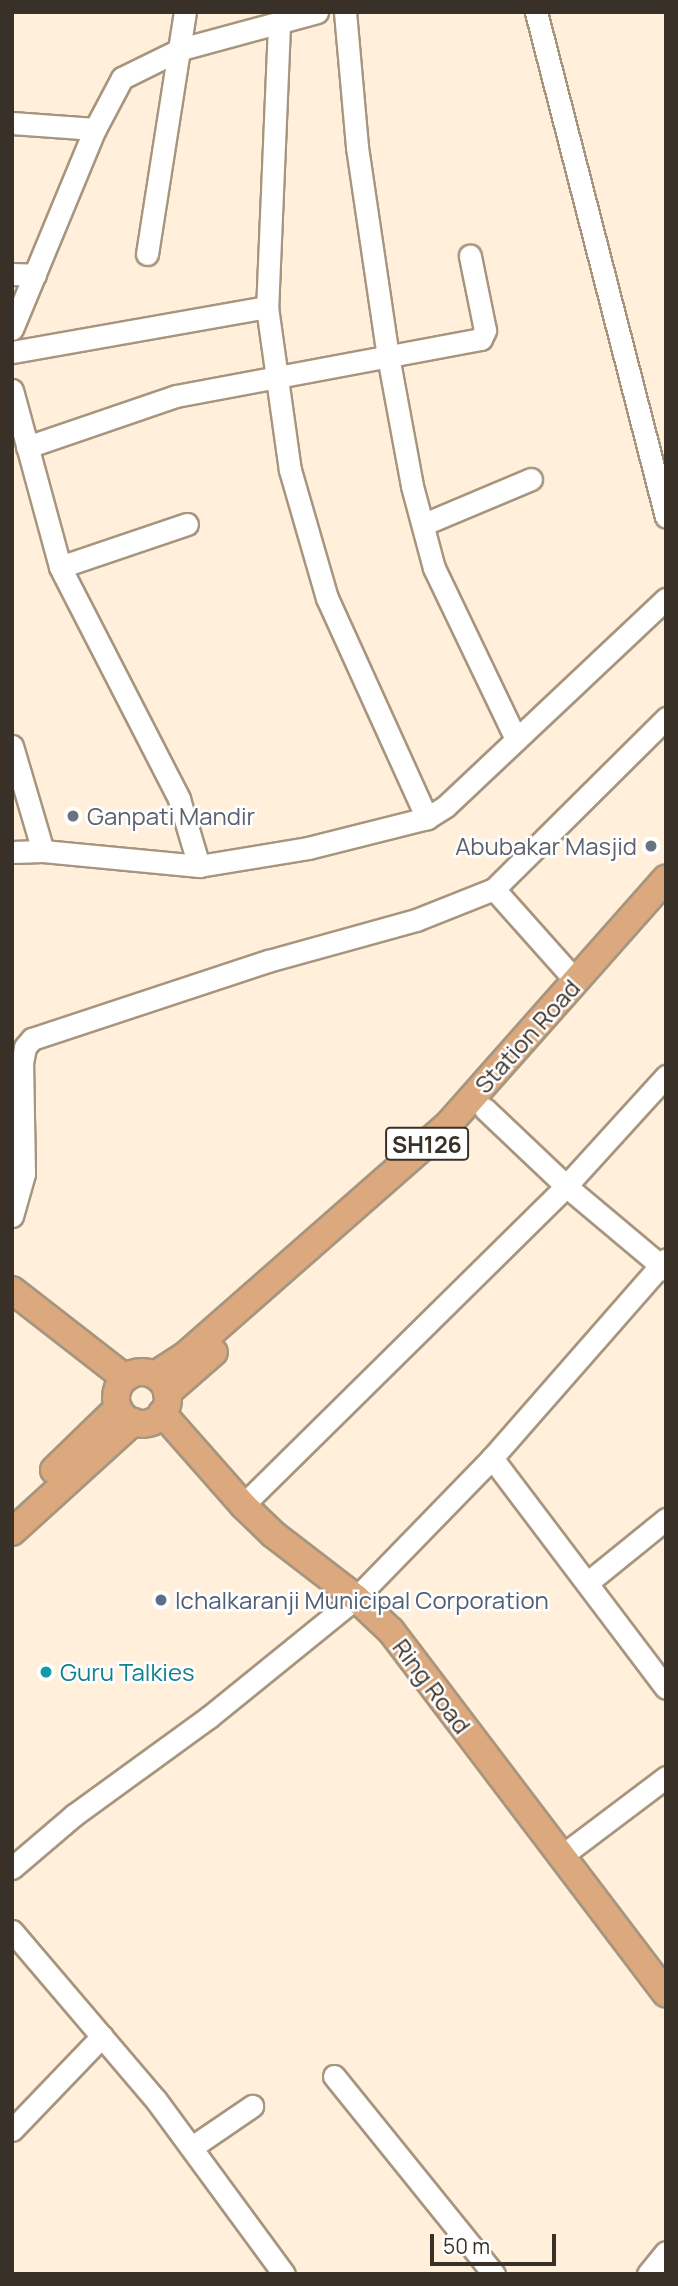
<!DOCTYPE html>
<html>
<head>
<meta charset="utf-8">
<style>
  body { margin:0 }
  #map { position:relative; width:678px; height:2286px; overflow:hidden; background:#ffefdb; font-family:Manrope,sans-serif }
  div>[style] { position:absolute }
  .roads { filter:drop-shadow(2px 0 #a7957e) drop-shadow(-2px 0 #a7957e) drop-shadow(0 2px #a7957e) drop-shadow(0 -2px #a7957e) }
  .minor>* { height:21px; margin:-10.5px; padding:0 10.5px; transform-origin:10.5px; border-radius:10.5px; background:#fff }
  .major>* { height:26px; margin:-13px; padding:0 13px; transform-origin:13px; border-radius:13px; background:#dca87d }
  .major>.ring { margin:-13px; padding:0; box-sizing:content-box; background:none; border:26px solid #dca87d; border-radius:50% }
  .dots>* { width:19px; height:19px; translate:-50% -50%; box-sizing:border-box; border:4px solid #fff; border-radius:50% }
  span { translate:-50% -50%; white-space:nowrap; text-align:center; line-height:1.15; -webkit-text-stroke:5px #fff; paint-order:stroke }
  .shield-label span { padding:2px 5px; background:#fff; border:2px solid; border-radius:5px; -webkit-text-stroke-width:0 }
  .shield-label { font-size:23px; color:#393127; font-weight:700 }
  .worship-label { font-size:24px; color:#5b616d }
  .left { translate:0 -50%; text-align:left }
  .right { translate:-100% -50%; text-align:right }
  .street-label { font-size:24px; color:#393127 }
  .service-label { font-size:24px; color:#4e5e75 }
  .culture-label { font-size:24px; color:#0d838f }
  .frame { position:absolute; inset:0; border:14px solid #393127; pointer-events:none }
  .scale { position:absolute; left:430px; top:2234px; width:126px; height:32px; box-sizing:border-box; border:4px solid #393127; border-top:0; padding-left:9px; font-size:21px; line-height:24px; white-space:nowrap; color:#393127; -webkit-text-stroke:5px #fff; paint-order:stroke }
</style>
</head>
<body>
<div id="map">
  <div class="roads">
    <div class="minor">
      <i style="left:345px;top:12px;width:136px;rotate:84.9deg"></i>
      <i style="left:357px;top:147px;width:211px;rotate:81.6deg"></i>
      <i style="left:388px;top:356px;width:132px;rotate:79.5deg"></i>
      <i style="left:412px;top:486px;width:85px;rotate:75deg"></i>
      <i style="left:434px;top:568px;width:190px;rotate:64.4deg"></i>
      <i style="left:536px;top:12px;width:521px;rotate:75.56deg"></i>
      <i style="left:279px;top:25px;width:282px;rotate:92.4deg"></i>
      <i style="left:267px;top:307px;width:165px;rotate:82deg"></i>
      <i style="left:290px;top:470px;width:133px;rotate:73.9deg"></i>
      <i style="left:327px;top:598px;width:242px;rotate:65.6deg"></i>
      <i style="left:12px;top:123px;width:83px;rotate:4.1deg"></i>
      <i style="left:147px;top:254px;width:245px;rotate:-81.1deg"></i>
      <i style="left:12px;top:274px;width:23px;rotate:2deg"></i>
      <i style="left:12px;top:329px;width:217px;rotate:-67.5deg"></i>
      <i style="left:95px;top:129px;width:58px;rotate:-62.1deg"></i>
      <i style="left:122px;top:78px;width:66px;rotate:-26.2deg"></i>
      <i style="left:181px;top:49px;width:141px;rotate:-15.2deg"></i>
      <i style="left:12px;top:352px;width:259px;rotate:-10deg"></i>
      <i style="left:12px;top:390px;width:183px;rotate:74.8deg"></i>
      <i style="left:60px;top:567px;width:261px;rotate:62.8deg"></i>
      <i style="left:179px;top:799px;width:70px;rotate:73.4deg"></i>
      <i style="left:199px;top:866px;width:110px;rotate:-9.4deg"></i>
      <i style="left:308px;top:848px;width:123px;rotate:-14.1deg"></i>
      <i style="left:427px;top:818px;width:22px;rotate:-32deg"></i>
      <i style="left:446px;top:806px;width:302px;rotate:-43.3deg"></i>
      <i style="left:27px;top:447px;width:157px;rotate:-18.9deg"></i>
      <i style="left:176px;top:396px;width:310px;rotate:-10.6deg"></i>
      <i style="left:481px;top:339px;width:10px;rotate:-66deg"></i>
      <i style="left:485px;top:330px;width:76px;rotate:-101.5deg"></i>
      <i style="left:424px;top:524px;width:116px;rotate:-22.8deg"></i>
      <i style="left:60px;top:567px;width:134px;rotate:-18.7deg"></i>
      <i style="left:12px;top:746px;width:109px;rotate:73.6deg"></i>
      <i style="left:12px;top:852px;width:31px;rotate:-2deg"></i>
      <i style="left:43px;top:851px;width:157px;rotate:5.5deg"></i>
      <i style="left:494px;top:889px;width:123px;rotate:48.3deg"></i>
      <i style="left:485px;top:1109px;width:112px;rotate:43.5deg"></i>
      <i style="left:566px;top:1186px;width:131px;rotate:40deg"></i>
      <i style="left:12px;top:1216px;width:44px;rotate:-74.1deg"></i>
      <i style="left:24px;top:1174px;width:111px;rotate:-91deg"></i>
      <i style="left:22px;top:1063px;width:16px;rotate:-79deg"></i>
      <i style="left:25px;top:1047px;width:11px;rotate:-49deg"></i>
      <i style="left:32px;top:1039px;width:249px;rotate:-18.3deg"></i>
      <i style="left:268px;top:961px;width:154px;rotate:-15.5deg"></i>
      <i style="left:416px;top:920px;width:84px;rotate:-21.7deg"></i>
      <i style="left:494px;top:889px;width:243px;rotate:-44.8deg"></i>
      <i style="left:492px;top:1458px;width:288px;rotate:52.9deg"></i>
      <i style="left:243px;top:1505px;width:454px;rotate:-44.6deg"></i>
      <i style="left:566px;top:1186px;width:149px;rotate:-47.7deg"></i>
      <i style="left:587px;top:1583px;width:102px;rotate:-39deg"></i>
      <i style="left:560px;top:1857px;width:133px;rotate:-37deg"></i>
      <i style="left:12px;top:1868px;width:82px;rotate:-40.5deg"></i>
      <i style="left:74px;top:1815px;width:167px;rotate:-36deg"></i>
      <i style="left:209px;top:1717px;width:189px;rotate:-39deg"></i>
      <i style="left:356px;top:1598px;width:195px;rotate:-45.8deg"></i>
      <i style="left:492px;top:1458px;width:264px;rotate:-48.8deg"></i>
      <i style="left:12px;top:1931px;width:222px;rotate:49.6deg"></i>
      <i style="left:156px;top:2100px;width:216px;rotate:53.7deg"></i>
      <i style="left:334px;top:2076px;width:255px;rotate:51.1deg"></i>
      <i style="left:12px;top:2130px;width:130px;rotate:-46.2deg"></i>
      <i style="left:192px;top:2147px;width:73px;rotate:-34.3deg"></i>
      <i style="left:648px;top:2274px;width:28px;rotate:-51deg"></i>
    </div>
    <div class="major">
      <i style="left:12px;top:1290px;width:143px;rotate:37.9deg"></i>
      <i class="ring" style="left:116px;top:1372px;width:26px;height:26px"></i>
      <i style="left:155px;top:1375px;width:38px;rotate:-33deg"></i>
      <i style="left:187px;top:1354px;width:347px;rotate:-41.3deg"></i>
      <i style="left:448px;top:1125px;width:329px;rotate:-48.5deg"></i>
      <i style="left:167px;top:1393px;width:62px;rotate:-41.1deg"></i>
      <i style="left:162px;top:1413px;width:123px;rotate:48.6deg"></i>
      <i style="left:243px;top:1505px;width:42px;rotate:44deg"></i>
      <i style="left:273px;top:1534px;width:105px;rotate:37.6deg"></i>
      <i style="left:356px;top:1598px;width:48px;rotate:43.3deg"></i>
      <i style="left:391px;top:1631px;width:455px;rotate:52.8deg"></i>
      <i style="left:54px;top:1470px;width:89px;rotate:-44.1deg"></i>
      <i style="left:12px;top:1532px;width:164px;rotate:-42.3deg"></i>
    </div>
  </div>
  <div class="dots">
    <i style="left:73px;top:816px;background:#6b7280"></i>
    <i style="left:651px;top:846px;background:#6b7280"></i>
    <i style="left:161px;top:1600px;background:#5c6f8a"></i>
    <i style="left:46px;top:1672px;background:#0f9aa8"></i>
  </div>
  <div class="shield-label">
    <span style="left:427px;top:1144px">SH126</span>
  </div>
  <div class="worship-label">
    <span class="left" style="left:87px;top:816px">Ganpati Mandir</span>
    <span class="right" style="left:637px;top:846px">Abubakar Masjid</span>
  </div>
  <div class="street-label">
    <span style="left:527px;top:1036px;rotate:-48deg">Station Road</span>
    <span style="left:432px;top:1686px;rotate:53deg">Ring Road</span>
  </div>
  <div class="service-label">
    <span class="left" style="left:175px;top:1600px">Ichalkaranji Municipal Corporation</span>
  </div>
  <div class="culture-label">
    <span class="left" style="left:60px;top:1672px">Guru Talkies</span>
  </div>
  <div class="frame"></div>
  <div class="scale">50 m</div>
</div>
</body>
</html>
